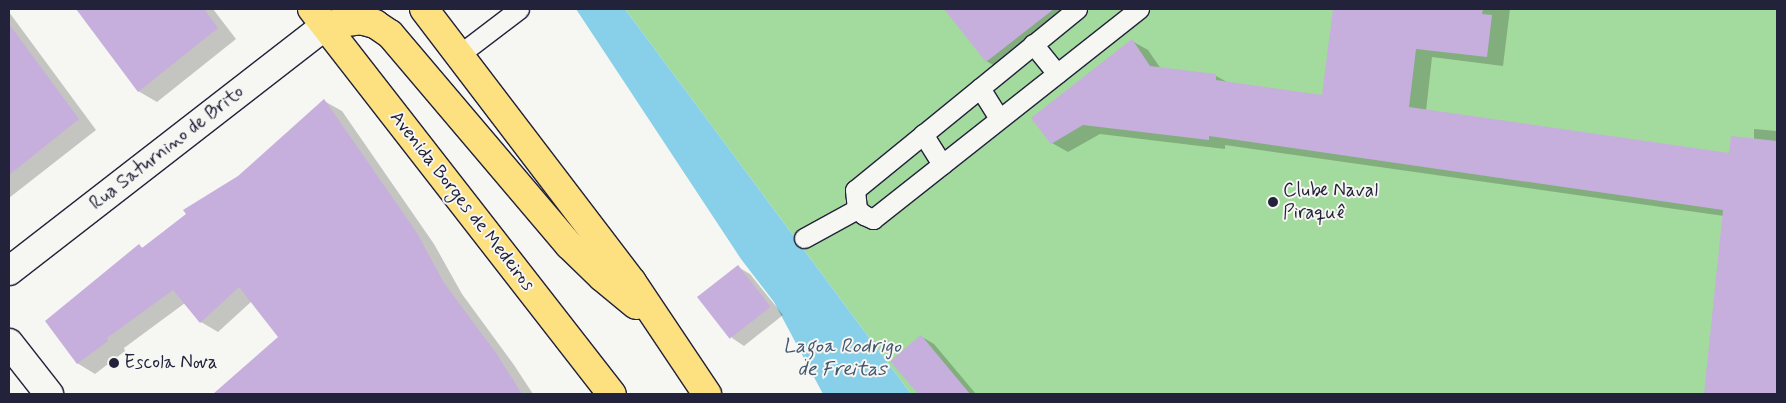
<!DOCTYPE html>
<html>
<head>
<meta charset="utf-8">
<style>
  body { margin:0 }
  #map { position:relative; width:1786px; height:403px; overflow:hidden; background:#f6f6f2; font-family:Mynerve,sans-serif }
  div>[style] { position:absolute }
  .green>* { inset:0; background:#a3da9d }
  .water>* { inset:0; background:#88d0e9 }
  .shadow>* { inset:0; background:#0003 }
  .building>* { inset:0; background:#c6afdd; transform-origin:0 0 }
  .roads { filter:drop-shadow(1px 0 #22223b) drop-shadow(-1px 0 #22223b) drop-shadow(0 1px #22223b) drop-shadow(0 -1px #22223b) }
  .service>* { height:19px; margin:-9.5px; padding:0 9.5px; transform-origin:9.5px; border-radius:9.5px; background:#f6f6f2 }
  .minor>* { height:28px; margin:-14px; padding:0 14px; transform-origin:14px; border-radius:14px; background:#f6f6f2 }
  .tertiary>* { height:28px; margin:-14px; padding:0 14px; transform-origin:14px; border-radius:14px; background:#f6f6f2 }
  .trunk>* { height:28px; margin:-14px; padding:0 14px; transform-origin:14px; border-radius:14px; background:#fde080 }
  .dots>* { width:14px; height:14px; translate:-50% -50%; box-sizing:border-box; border:2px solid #f6f6f2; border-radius:50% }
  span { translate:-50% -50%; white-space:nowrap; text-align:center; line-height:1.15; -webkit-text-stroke:4px #f6f6f2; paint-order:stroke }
  .street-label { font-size:19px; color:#22223b }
  .poi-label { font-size:19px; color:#22223b }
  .left { translate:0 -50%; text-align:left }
  .water-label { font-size:20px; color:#41566f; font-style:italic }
  .frame { position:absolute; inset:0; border:10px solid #22223b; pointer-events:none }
</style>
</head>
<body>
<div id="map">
  <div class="green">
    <i style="clip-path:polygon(625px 9px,1777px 9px,1777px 394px,911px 394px)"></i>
  </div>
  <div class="water">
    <i style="clip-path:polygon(576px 9px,625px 9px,911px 394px,823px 394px,774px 302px,741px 259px)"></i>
  </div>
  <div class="shadow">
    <i style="clip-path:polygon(77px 9px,213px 9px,236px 39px,157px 102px,138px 91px)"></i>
    <i style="clip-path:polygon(946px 9px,1084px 9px,1004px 71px,986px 61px)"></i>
    <i style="clip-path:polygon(1334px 9px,1510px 9px,1503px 66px,1432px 57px,1426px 111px,1731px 154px,1754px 140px,1754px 129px,1777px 131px,1777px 394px,1705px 394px,1724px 216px,1225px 145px,1225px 149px,1100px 134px,1068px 152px,1052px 143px,1132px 41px,1148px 50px,1161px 69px,1216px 76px,1229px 83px,1324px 96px)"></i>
    <i style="clip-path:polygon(9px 12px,96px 130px,9px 198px)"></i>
    <i style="clip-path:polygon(324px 101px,342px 111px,434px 244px,462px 294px,514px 365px,533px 394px,215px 394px,280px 337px,252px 301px,218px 332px,201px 322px,185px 303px,124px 348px,125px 351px,95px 374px,77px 363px,139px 246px,143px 248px,239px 177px)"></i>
    <i style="clip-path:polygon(738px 267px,750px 274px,783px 315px,744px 346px,732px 338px)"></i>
    <i style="clip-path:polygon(922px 337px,934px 344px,976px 394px,920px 394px,892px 361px)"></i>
  </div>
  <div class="building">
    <i style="clip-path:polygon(76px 9px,204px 9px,218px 28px,138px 92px)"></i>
    <i style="clip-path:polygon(944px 9px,1054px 9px,986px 62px)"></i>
    <i style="clip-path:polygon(1333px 9px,1483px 9px,1482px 14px,1492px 15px,1487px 57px,1416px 49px,1409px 107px,1729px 153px,1731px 136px,1777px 141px,1777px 394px,1704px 394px,1723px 210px,1209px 136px,1209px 140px,1083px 125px,1051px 144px,1031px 118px,1132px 39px,1150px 66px,1216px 74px,1216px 80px,1322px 95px)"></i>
    <i style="clip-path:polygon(9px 24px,79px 119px,9px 175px)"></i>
    <i style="clip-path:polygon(324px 99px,417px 233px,444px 283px,496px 353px,522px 394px,213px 394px,278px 337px,239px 287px,200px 323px,173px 290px,107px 338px,108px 341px,77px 364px,45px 321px,139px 244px,142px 248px,186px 214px,183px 210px,238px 176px)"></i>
    <i style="left:738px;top:265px;width:53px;height:52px;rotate:52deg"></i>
    <i style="clip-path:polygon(921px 335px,970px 394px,918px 394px,890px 361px)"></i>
  </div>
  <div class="roads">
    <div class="service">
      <i style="left:1077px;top:9px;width:286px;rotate:140.8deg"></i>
      <i style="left:855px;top:190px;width:19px;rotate:84deg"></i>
      <i style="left:857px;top:209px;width:9px;rotate:41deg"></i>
      <i style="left:864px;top:215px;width:10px;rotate:24deg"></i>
      <i style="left:873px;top:219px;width:339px;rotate:-38.3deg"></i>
      <i style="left:1033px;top:44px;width:38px;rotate:51deg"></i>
      <i style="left:460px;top:54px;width:74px;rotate:-37.3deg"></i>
      <i style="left:980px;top:88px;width:36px;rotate:58deg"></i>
      <i style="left:923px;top:134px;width:36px;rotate:58deg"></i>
      <i style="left:804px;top:238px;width:60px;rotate:-28.7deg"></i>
    </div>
    <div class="minor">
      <i style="left:9px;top:271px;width:401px;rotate:-37.8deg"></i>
    </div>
    <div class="tertiary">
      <i style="left:9px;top:343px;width:65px;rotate:51.9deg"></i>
    </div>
    <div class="trunk">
      <i style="left:312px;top:9px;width:488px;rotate:52.1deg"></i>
      <i style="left:424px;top:9px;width:343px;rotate:52.7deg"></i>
      <i style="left:632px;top:282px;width:135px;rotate:56.2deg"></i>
      <i style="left:326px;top:25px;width:34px;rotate:-8deg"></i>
      <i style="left:360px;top:20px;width:16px;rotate:15deg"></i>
      <i style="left:375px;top:24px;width:18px;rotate:34deg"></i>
      <i style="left:390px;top:34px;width:277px;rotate:49.7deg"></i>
      <i style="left:569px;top:245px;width:46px;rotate:44.1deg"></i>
      <i style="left:602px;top:277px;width:44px;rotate:39.5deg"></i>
    </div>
  </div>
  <div class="dots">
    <i style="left:1273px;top:202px;background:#22223b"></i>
    <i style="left:114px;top:363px;background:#22223b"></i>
  </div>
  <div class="street-label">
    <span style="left:167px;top:148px;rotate:-38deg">Rua Saturnino de Brito</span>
    <span style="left:462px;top:201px;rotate:52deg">Avenida Borges de Medeiros</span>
  </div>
  <div class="poi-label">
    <span class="left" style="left:1283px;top:202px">Clube Naval<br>Piraquê</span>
    <span class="left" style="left:124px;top:363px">Escola Nova</span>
  </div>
  <div class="water-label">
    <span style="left:842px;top:358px">Lagoa Rodrigo<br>de Freitas</span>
  </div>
  <div class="frame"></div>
</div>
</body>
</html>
